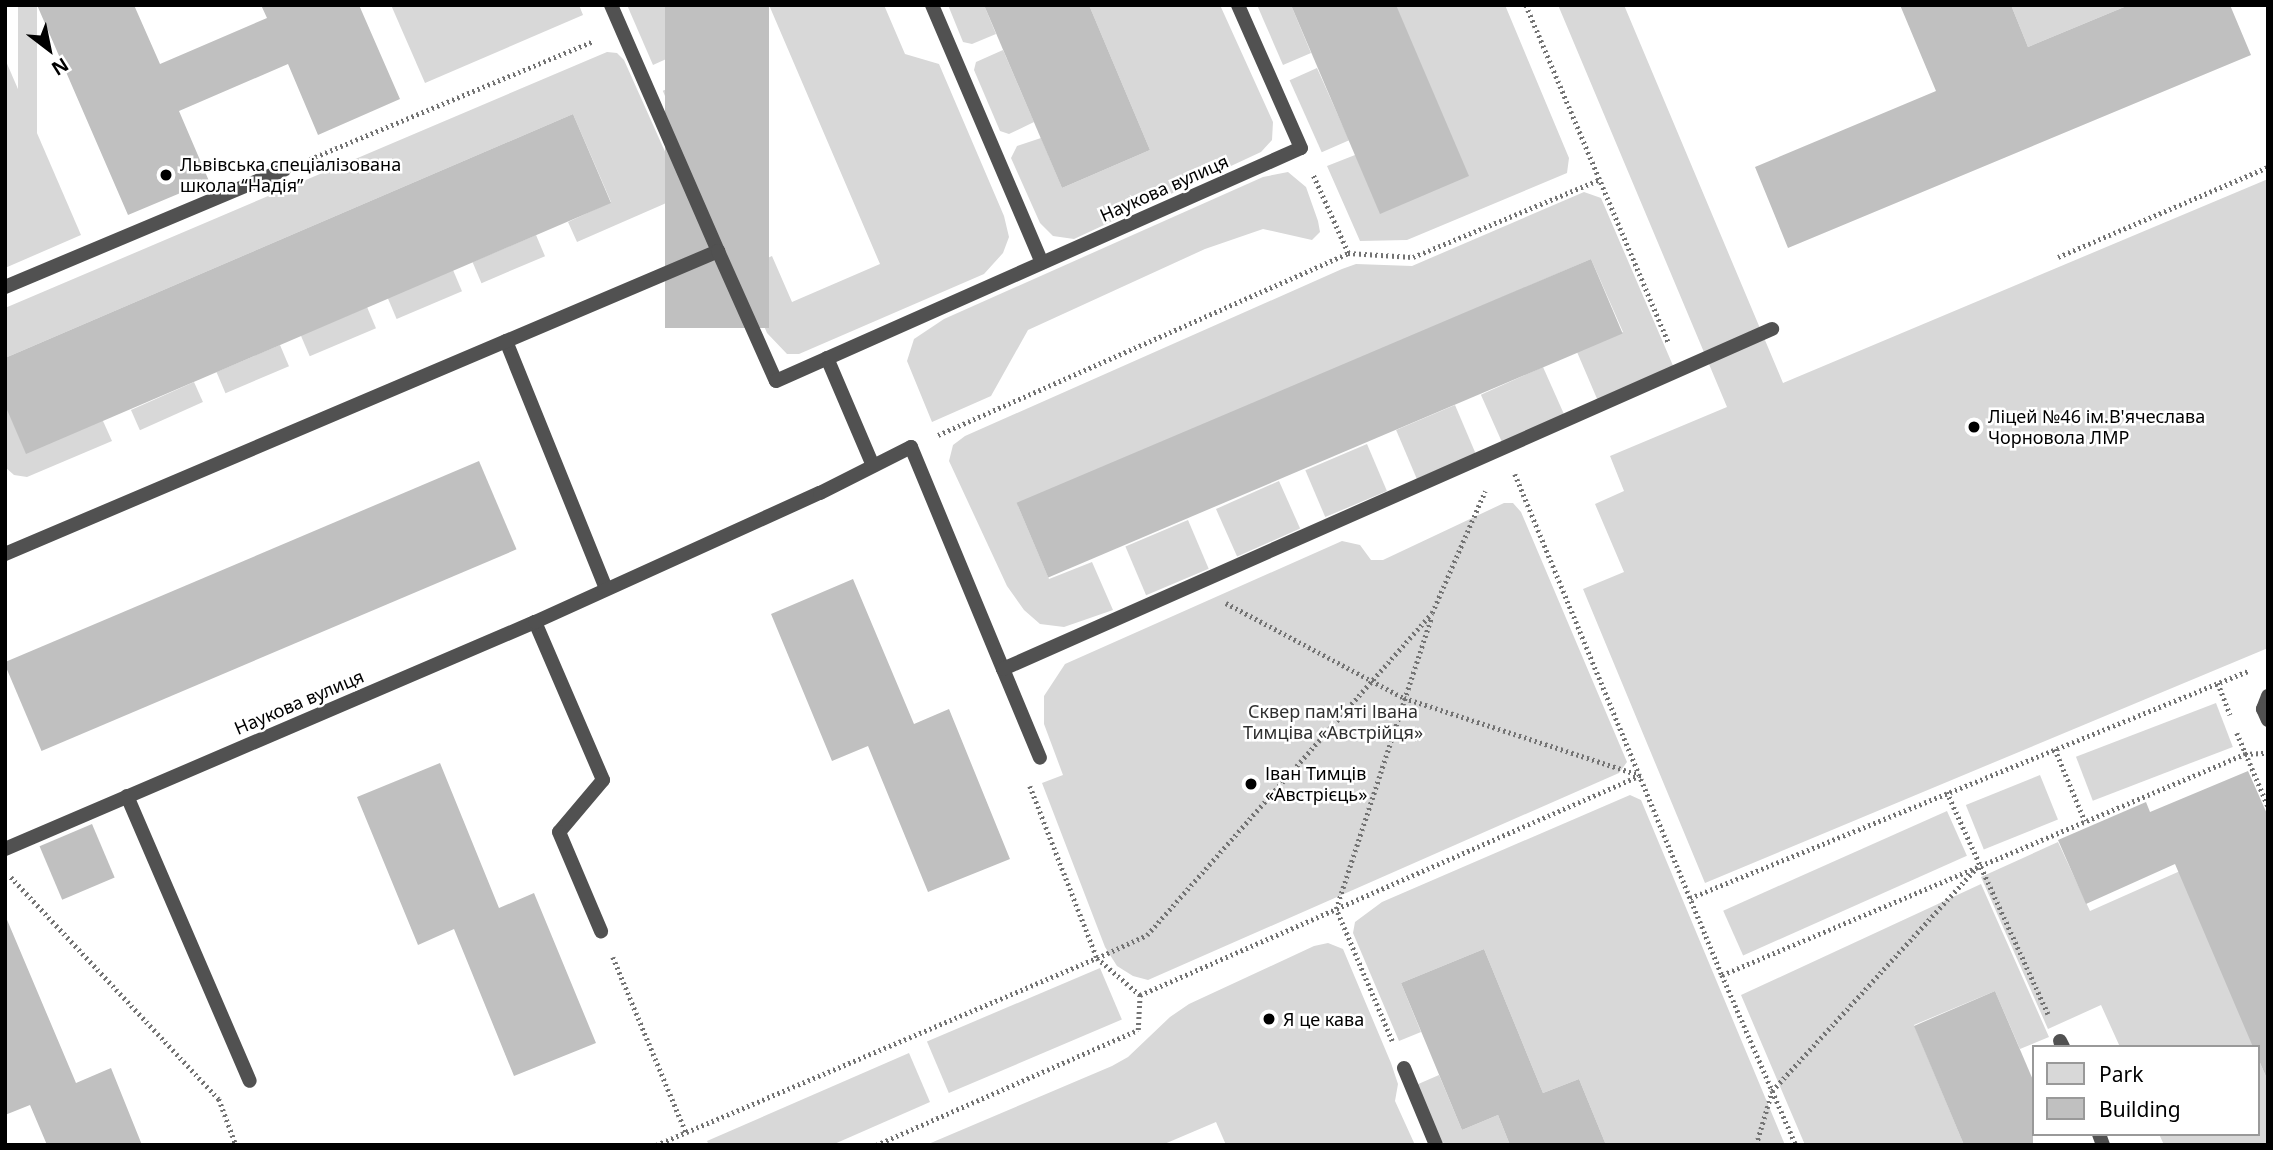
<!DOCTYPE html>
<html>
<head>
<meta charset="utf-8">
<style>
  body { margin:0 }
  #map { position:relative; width:2273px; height:1150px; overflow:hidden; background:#fff; font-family:"Noto Sans",sans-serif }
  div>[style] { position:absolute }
  .green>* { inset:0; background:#d8d8d8; transform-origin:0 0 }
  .building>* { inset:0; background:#c0c0c0; transform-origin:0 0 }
  .path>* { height:4.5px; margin-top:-2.25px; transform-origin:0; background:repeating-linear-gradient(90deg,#737373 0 2px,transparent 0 5.5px) }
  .lane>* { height:14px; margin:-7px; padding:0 7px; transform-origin:7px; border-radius:7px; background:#515151 }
  .dots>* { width:19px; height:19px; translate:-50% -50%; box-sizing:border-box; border:4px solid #fff; border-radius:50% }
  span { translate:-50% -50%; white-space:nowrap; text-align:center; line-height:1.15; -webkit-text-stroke:5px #fff; paint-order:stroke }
  .poi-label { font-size:18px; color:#000 }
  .left { translate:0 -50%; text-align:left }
  .street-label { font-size:18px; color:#000 }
  .park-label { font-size:18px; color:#2f2f2f }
  .frame { position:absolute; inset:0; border:7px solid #000; pointer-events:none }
  .legend { position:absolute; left:2032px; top:1045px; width:228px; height:91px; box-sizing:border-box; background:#fff; border:2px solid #999; margin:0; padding:9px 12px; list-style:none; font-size:21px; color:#000 }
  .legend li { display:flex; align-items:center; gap:14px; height:35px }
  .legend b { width:35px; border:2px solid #999 }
  .north { position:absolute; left:14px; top:14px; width:70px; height:70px; -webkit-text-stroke:5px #fff; paint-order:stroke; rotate:148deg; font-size:19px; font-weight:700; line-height:28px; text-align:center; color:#000 }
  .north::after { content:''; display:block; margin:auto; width:24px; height:32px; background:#000; clip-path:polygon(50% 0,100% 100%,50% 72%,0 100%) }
</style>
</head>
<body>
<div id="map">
  <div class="green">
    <i style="left:18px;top:5px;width:19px;height:237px"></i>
    <i style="clip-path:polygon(391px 5px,579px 5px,583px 15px,425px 83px)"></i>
    <i style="clip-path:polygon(627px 5px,665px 5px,684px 51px,653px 65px)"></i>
    <i style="clip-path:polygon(769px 5px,884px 5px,905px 54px,939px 64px,1004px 216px,1009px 237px,1003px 253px,984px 274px,799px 354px,787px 354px,767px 333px,740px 270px,772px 256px,792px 302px,880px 264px)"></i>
    <i style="clip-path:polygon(948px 5px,984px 5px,996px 34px,972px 44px,963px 42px)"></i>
    <i style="clip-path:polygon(1089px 5px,1220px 5px,1273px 122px,1272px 140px,1261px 152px,1074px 239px,1053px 236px,1040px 223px,1011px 158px,1017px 146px,1041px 138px,1062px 188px,1150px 150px)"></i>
    <i style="clip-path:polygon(1257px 5px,1291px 5px,1311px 53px,1283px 65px)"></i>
    <i style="clip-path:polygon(1396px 5px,1505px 5px,1569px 158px,1567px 173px,1407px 240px,1360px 241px,1327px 166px,1355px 155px)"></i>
    <i style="clip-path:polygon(1558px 5px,1624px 5px,1783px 383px,2268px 179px,2268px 648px,1705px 883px,1583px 589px,1624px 572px,1595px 504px,1624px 491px,1610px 456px,1727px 407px)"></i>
    <i style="clip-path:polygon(2011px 5px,2129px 5px,2028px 47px)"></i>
    <i style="clip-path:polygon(1003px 50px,1034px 122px,1009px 134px,1000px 131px,974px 70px,976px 62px)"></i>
    <i style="clip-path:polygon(607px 52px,617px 53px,624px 60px,675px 174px,678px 185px,672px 199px,664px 204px,577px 242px,568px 222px,611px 202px,573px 114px,5px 358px,5px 308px)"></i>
    <i style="clip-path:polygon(5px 59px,81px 235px,5px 268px)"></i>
    <i style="left:1317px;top:68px;width:79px;height:30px;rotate:66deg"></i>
    <i style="left:695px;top:77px;width:65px;height:35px;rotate:67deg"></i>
    <i style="left:731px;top:160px;width:76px;height:35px;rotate:67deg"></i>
    <i style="clip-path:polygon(1288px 172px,1306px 187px,1318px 221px,1320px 232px,1312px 240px,1263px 229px,1205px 249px,1028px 330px,991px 396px,932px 422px,907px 361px,914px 339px,944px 319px,1263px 177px)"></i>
    <i style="clip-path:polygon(1584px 192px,1601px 198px,1674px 368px,1598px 401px,1577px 352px,1623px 332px,1591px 259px,1018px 506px,1049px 579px,1092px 562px,1113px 610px,1064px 627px,1040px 624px,1024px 610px,1007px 586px,949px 461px,953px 445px,965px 436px,1342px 269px,1356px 264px,1412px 266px)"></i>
    <i style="left:536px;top:235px;width:23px;height:69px;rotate:67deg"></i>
    <i style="left:453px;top:270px;width:23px;height:71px;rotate:67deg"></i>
    <i style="left:367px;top:307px;width:23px;height:72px;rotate:67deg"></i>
    <i style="left:280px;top:345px;width:23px;height:69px;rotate:67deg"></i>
    <i style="left:1543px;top:367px;width:52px;height:68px;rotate:66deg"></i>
    <i style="left:194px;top:382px;width:22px;height:69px;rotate:66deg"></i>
    <i style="clip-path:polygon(5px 405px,103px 421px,112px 441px,27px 477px,14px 475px,5px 467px)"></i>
    <i style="left:1455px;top:405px;width:53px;height:64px;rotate:67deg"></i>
    <i style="left:1367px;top:444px;width:51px;height:67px;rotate:67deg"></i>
    <i style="left:1279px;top:481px;width:52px;height:69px;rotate:66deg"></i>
    <i style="clip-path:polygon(1504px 503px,1513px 503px,1521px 512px,1627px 762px,1619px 773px,1148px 980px,1133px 976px,1117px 966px,1105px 947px,1042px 783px,1063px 775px,1044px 724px,1044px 696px,1065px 664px,1342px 541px,1360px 545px,1371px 560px,1383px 560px)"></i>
    <i style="left:1188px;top:520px;width:53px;height:68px;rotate:67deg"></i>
    <i style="left:2216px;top:703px;width:47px;height:150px;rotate:69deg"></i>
    <i style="left:2040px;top:775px;width:48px;height:80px;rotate:68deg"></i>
    <i style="clip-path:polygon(1630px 795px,1641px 800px,1785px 1145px,1606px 1145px,1579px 1079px,1543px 1093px,1484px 949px,1401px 983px,1421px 1032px,1399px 1041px,1353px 933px,1355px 922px,1382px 902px)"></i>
    <i style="left:1947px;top:811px;width:49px;height:245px;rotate:66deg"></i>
    <i style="clip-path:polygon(2268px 832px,2253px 1047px,2120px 1047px,2101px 1005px,2048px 1029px,1981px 877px,2058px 842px,2090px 911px)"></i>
    <i style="clip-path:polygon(1981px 884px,2049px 1037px,2020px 1049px,1995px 991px,1914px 1025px,1964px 1145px,1805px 1145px,1741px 995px)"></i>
    <i style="clip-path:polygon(1328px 943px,1343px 949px,1391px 1063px,1398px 1084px,1395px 1101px,1415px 1145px,1226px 1145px,1216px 1122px,1162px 1145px,926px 1145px,1112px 1066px,1128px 1057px,1170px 1017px,1189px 1004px,1314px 946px)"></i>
    <i style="left:1100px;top:968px;width:56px;height:188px;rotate:67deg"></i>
    <i style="clip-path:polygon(909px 1053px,930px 1102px,832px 1145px,709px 1145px,707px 1141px)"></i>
    <i style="clip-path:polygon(2257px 1056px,2268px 1081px,2268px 1145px,2164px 1145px,2159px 1134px,2257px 1134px)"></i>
    <i style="clip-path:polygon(1439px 1075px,1462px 1130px,1498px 1115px,1510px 1145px,1448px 1145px,1440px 1141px,1416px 1085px)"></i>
  </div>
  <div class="building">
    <i style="clip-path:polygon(37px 5px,134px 5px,160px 64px,267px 18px,261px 5px,359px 5px,400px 99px,318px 135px,288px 64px,179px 111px,209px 181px,128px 215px)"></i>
    <i style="left:665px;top:5px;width:104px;height:323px"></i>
    <i style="clip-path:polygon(984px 5px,1089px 5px,1150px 150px,1062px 188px)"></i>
    <i style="clip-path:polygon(1291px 5px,1396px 5px,1469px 176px,1380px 214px)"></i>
    <i style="clip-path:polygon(1900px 5px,2011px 5px,2028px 47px,2129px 5px,2230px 5px,2251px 55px,1788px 248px,1755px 167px,1936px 91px)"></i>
    <i style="clip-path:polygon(573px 114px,611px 203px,26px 454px,5px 405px,5px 358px)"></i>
    <i style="left:1591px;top:259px;width:81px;height:624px;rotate:67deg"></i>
    <i style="left:479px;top:461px;width:96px;height:516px;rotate:67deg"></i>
    <i style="clip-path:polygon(853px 579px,914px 724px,949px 709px,1010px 859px,928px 892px,868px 746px,832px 761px,771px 614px)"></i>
    <i style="clip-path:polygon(440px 763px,499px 908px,534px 893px,596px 1043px,514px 1076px,454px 929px,418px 945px,357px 797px)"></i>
    <i style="clip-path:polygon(2248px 771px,2268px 816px,2268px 1081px,2257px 1056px,2257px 1047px,2253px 1047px,2175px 864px,2086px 904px,2058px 840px,2146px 802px,2150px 812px)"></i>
    <i style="left:92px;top:824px;width:58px;height:57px;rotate:67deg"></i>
    <i style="clip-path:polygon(5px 915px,76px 1083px,111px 1068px,142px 1145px,47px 1145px,30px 1105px,5px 1115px)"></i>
    <i style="clip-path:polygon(1484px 949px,1543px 1093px,1579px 1079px,1606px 1145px,1510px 1145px,1498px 1115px,1462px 1130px,1401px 983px)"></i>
    <i style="clip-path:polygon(1995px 991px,2033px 1080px,2033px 1145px,1964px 1145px,1914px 1026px)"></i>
  </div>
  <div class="path">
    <i style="left:1526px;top:5px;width:367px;rotate:67.1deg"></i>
    <i style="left:310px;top:159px;width:307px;rotate:-22.6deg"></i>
    <i style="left:1348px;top:253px;width:65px;rotate:3.5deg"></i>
    <i style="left:1413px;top:257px;width:201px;rotate:-22.5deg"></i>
    <i style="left:2058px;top:257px;width:228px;rotate:-23.2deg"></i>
    <i style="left:938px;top:435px;width:449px;rotate:-23.9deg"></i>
    <i style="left:1348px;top:253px;width:85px;rotate:-114.2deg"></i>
    <i style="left:1515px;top:474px;width:542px;rotate:67.55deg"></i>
    <i style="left:1722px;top:975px;width:568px;rotate:-22.91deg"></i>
    <i style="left:2245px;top:754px;width:22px;rotate:-3deg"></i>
    <i style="left:1226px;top:603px;width:202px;rotate:28.1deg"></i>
    <i style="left:1404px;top:698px;width:248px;rotate:18.1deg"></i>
    <i style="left:2218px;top:683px;width:34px;rotate:69deg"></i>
    <i style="left:2237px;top:733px;width:79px;rotate:67deg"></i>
    <i style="left:2055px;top:749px;width:78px;rotate:67.4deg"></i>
    <i style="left:1030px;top:786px;width:185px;rotate:68.7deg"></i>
    <i style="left:1097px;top:958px;width:55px;rotate:-24.7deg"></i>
    <i style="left:1147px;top:935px;width:430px;rotate:-48.5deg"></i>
    <i style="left:1432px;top:613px;width:133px;rotate:-66.5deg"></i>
    <i style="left:1947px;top:792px;width:244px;rotate:65.5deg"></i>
    <i style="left:11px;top:877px;width:304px;rotate:46.9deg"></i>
    <i style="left:219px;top:1099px;width:49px;rotate:69.7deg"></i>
    <i style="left:1690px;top:898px;width:602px;rotate:-22.14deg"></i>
    <i style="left:613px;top:957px;width:190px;rotate:67.4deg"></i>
    <i style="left:1722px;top:975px;width:185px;rotate:66.5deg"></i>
    <i style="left:1392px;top:1041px;width:143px;rotate:-113deg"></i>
    <i style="left:1336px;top:909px;width:306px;rotate:-71.9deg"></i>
    <i style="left:656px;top:1145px;width:479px;rotate:-23deg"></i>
    <i style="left:1097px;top:958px;width:57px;rotate:40.7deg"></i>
    <i style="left:876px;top:1145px;width:286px;rotate:-23.7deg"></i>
    <i style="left:1138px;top:1030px;width:35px;rotate:-87deg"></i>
    <i style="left:1140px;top:995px;width:547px;rotate:-23.71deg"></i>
    <i style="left:1756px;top:1145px;width:56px;rotate:-73.5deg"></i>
    <i style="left:1772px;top:1091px;width:304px;rotate:-47.5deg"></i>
  </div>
  <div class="lane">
    <i style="left:611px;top:5px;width:268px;rotate:66.5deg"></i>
    <i style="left:932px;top:5px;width:280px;rotate:66.9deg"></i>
    <i style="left:5px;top:287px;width:303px;rotate:-22.8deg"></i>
    <i style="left:506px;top:341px;width:267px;rotate:68deg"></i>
    <i style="left:827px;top:358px;width:117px;rotate:66.9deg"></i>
    <i style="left:5px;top:554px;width:775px;rotate:-23.02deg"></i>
    <i style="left:718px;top:251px;width:142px;rotate:66deg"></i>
    <i style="left:776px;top:381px;width:574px;rotate:-23.93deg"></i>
    <i style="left:1301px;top:148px;width:156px;rotate:-113.8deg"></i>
    <i style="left:535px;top:622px;width:172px;rotate:66.7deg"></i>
    <i style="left:603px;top:780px;width:68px;rotate:130.2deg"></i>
    <i style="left:559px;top:832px;width:108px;rotate:67deg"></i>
    <i style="left:1003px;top:669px;width:96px;rotate:67.4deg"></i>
    <i style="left:2268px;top:696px;width:14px;rotate:111deg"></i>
    <i style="left:2263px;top:709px;width:12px;rotate:66deg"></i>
    <i style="left:127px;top:796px;width:310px;rotate:66.7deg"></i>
    <i style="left:5px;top:849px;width:577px;rotate:-23.19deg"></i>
    <i style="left:535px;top:622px;width:313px;rotate:-24.4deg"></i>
    <i style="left:820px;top:493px;width:102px;rotate:-26.8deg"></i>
    <i style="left:911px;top:447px;width:240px;rotate:67.5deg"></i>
    <i style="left:1003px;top:669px;width:841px;rotate:-23.85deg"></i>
    <i style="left:2060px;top:1041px;width:7px;rotate:63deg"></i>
    <i style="left:1404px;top:1068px;width:83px;rotate:67.4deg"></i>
    <i style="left:2099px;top:1134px;width:12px;rotate:70deg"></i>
  </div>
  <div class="dots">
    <i style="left:166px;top:175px;background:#000"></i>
    <i style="left:1974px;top:427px;background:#000"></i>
    <i style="left:1251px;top:784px;background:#000"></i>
    <i style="left:1269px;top:1019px;background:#000"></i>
  </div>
  <div class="poi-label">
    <span class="left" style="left:180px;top:175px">Львівська спеціалізована<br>школа “Надія”</span>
    <span class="left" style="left:1988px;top:427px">Ліцей №46 ім.В'ячеслава<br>Чорновола ЛМР</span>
    <span class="left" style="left:1265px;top:784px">Іван Тимців<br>«Австрієць»</span>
    <span class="left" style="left:1283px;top:1019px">Я це кава</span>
  </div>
  <div class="street-label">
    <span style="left:1164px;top:188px;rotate:-24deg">Наукова вулиця</span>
    <span style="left:299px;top:702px;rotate:-23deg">Наукова вулиця</span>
  </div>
  <div class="park-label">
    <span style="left:1333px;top:722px">Сквер пам'яті Івана<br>Тимціва «Австрійця»</span>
  </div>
  <div class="frame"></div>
  <ul class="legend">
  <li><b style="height:19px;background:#d8d8d8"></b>Park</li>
  <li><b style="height:19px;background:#c0c0c0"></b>Building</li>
  </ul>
  <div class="north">N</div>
</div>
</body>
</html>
